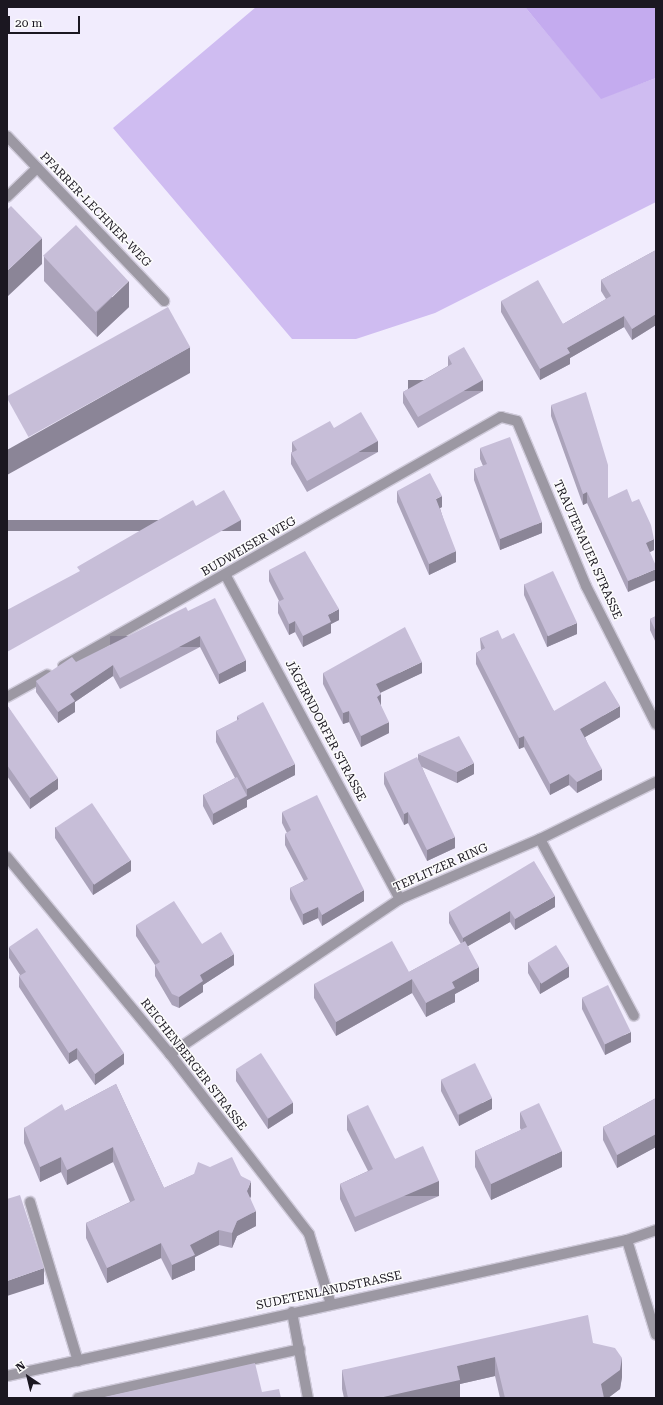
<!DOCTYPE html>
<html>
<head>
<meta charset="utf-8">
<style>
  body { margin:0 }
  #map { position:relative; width:663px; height:1405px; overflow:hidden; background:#f1ecfd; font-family:"Roboto Serif",serif }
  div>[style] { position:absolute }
  .green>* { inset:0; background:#cfbcf1 }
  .forest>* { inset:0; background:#c4abef }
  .roads { filter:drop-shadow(1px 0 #cfcada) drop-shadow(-1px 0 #cfcada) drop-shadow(0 1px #cfcada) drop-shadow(0 -1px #cfcada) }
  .service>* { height:10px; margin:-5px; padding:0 5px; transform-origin:5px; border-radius:5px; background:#9c98a3 }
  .minor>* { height:10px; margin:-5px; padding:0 5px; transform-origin:5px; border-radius:5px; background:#9c98a3 }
  .tertiary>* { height:10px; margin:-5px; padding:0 5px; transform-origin:5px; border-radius:5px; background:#9c98a3 }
  .wall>* { inset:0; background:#aba3ba }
  .shaded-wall>* { inset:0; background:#8b8597; transform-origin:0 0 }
  .building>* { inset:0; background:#c7bed8; transform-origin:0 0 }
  span { translate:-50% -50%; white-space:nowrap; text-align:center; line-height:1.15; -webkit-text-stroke:3px #fcfcfc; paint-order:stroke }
  .street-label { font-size:12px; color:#1b1721 }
  .frame { position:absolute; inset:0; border:8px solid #1b1721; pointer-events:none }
  .north { position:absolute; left:8px; top:1357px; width:40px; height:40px; -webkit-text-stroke:3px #fcfcfc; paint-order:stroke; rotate:325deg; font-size:11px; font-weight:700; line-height:16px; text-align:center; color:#1b1721 }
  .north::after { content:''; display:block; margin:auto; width:14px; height:18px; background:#1b1721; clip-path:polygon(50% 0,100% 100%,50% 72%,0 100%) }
  .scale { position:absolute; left:8px; top:16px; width:72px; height:18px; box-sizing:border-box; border:2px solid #1b1721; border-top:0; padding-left:5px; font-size:12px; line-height:14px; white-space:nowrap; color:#1b1721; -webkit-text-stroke:3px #fcfcfc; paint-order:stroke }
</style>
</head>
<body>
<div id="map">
  <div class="green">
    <i style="clip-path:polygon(256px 7px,525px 7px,601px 98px,656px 78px,656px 202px,435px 313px,356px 339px,292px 339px,113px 128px)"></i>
  </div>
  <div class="forest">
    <i style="clip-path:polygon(525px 7px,656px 7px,656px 78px,601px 99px)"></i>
  </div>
  <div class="roads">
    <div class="service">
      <i style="left:540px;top:839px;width:200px;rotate:62deg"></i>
      <i style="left:30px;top:1202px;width:166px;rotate:73.2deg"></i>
      <i style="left:78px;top:1398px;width:227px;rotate:-12.4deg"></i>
    </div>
    <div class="minor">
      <i style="left:7px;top:136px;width:228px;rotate:46.4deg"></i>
      <i style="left:7px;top:197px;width:42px;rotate:-44deg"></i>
      <i style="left:226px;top:576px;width:367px;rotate:61.7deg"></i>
      <i style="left:63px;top:666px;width:504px;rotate:-29.62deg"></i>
      <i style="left:501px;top:417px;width:16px;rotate:14deg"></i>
      <i style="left:517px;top:421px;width:179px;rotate:67.3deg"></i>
      <i style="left:586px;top:586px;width:155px;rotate:63.1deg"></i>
      <i style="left:7px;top:697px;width:46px;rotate:-28.8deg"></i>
      <i style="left:7px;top:857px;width:256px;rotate:50.4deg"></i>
      <i style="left:170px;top:1054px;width:227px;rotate:52.3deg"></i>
      <i style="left:309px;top:1234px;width:73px;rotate:72.6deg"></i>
      <i style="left:170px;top:1054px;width:277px;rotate:-34deg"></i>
      <i style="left:400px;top:899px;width:152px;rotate:-23.2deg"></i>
      <i style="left:540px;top:839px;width:129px;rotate:-26.2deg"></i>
      <i style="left:627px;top:1240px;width:99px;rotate:73deg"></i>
      <i style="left:292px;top:1312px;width:87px;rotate:79.5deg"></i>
    </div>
    <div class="tertiary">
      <i style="left:7px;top:1376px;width:635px;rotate:-12.37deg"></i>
      <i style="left:627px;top:1240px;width:31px;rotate:-19deg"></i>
    </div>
  </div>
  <div class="wall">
    <i style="clip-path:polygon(656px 250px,656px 325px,632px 340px,624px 327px,570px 358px,570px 364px,540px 380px,501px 312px,501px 301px,563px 324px,606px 299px,601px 291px,601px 280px)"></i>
    <i style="clip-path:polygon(44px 256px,129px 307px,97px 337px,44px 281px)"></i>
    <i style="clip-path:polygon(448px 356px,483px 391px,418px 428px,403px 403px,403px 392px,448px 366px)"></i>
    <i style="clip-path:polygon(551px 405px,608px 498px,632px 502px,654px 550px,650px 552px,628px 592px,587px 503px,583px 505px,551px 416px)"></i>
    <i style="clip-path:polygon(334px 428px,378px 452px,307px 492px,291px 464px,291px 453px,292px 452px,292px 442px)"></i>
    <i style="clip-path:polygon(480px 448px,542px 533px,500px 550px,474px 480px,474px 469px,483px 466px,480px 459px)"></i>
    <i style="clip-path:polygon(397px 491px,442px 507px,440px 508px,456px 562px,429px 575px,397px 502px)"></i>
    <i style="clip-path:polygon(269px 570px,339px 620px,331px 624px,331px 633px,303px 647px,295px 632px,289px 635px,278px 613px,278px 602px,279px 601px,269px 581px)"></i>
    <i style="clip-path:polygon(524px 584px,577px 634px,547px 647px,524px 595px)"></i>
    <i style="clip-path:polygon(188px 611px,246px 671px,219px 684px,200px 647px,120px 689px,113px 676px,75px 702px,75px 712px,58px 723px,36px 692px,36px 681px)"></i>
    <i style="clip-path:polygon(656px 616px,656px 643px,650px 630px,650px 619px)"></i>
    <i style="clip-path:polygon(480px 638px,502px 639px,554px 711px,620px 717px,585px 737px,602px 780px,577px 793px,569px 785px,550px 795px,524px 747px,519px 749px,476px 664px,476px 653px,481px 650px)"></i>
    <i style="clip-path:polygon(323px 673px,422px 673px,380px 692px,381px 706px,389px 733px,361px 747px,349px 722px,343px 724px,323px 684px)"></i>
    <i style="clip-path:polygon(7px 705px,58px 789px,30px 809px,7px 776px)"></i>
    <i style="clip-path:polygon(237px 716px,295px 775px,247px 800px,247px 807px,213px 825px,203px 806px,203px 795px,235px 778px,216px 742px,216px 731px,237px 721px)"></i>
    <i style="clip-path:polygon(418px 754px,474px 774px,457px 783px,422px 767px,455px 848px,427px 861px,408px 823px,404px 825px,384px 784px,384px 773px,418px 759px)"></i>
    <i style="clip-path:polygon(282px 812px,364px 901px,322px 926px,318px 918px,303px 925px,290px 899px,290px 888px,304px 881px,285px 845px,285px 834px,287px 833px,282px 823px)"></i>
    <i style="clip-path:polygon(55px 827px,131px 871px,93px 895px,55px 838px)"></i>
    <i style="clip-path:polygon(555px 907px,515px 930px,510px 922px,468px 946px,479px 981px,455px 994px,455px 1002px,426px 1017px,412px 993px,336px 1036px,314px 998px,314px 984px,409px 972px,461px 944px,449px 923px,449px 912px)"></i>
    <i style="clip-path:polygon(136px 925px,202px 944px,234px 965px,203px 985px,203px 992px,179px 1008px,172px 1005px,155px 976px,155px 965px,136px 936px)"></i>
    <i style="clip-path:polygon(9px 947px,124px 1064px,95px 1085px,77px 1059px,69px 1064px,19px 987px,19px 976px,20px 975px,9px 958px)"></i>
    <i style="clip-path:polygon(528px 962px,569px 977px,540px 994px,528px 973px)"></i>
    <i style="clip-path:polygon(582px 998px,631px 1042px,605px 1055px,582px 1009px)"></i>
    <i style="clip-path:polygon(236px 1070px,293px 1113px,268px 1129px,236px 1081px)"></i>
    <i style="clip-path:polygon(441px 1080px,492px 1109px,459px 1126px,441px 1091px)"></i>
    <i style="clip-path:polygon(116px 1084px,164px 1188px,210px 1167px,241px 1176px,251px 1196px,250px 1198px,256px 1226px,237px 1236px,232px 1248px,219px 1245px,195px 1257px,195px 1270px,172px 1280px,161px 1258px,107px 1283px,86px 1238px,86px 1223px,130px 1202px,113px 1162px,67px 1185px,61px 1172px,40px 1182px,24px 1143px,24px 1128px,65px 1111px)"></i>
    <i style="clip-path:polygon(656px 1098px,656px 1147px,617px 1168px,603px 1140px,603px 1127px)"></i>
    <i style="clip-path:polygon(520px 1112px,562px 1167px,491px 1200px,475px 1167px,475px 1151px,521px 1130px,520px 1128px)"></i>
    <i style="clip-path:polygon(347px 1115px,395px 1159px,439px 1196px,355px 1232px,340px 1199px,340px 1184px,368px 1171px,347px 1130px)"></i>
    <i style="clip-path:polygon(593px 1343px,622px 1377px,620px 1389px,608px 1398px,500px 1398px,495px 1376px,460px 1384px,460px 1398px,344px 1398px,342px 1389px,342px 1370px)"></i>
  </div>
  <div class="shaded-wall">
    <i style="clip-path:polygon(42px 238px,42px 264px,7px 297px,7px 271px)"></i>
    <i style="clip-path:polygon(129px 281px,129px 307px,97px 337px,97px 312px)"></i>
    <i style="clip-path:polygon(656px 314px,656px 325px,632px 340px,632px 329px)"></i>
    <i style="clip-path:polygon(624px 316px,624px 327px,570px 358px,570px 364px,540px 380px,540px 369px,567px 348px)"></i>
    <i style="clip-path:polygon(190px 347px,190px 373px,7px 475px,7px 450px)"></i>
    <i style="left:483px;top:380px;width:11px;height:75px;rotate:90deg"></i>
    <i style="left:378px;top:441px;width:11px;height:81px;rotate:90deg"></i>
    <i style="clip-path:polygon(587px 492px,587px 503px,583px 505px,583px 494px)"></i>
    <i style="clip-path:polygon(442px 496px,442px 507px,436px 510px,436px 499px)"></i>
    <i style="left:241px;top:520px;width:11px;height:269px;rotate:90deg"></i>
    <i style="clip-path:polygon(542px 522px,542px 533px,500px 550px,500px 539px)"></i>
    <i style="clip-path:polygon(654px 539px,654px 550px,646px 554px,646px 543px)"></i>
    <i style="clip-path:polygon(456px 551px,456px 562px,429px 575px,429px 564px)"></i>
    <i style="clip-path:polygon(656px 569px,656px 580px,628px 592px,628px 581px)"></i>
    <i style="clip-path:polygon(339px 609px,339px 620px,331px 624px,331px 633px,303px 647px,303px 636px,328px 615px)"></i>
    <i style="clip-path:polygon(295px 621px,295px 632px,289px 635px,289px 624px)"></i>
    <i style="clip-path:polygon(577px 623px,577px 634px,547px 647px,547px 636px)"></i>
    <i style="left:200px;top:636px;width:11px;height:90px;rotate:90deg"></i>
    <i style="clip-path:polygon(246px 660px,246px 671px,219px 684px,219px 674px)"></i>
    <i style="clip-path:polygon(422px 662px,422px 673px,376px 695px,376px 684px)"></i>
    <i style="clip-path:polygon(113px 665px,113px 676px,75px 702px,75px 712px,58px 723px,58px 712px,70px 694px)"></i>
    <i style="clip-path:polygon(381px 694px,381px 705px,377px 708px,377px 697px)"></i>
    <i style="clip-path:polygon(620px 706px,620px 717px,580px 740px,580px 729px)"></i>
    <i style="clip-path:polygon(349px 711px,349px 722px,343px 724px,343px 713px)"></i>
    <i style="clip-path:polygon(389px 722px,389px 733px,361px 747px,361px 736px)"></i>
    <i style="clip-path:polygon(524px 736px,524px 747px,519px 749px,519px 738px)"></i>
    <i style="clip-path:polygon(474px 763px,474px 774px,457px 783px,457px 772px)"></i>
    <i style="clip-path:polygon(295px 764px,295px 775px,247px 800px,247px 807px,213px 825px,213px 814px,247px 796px,247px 789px)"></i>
    <i style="clip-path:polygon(602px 769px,602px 780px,577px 793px,577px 782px)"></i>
    <i style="clip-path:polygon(569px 774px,569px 785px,550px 795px,550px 784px)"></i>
    <i style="clip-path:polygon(58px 778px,58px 789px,30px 809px,30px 798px)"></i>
    <i style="clip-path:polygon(408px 812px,408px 823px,404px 825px,404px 814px)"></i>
    <i style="clip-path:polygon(455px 837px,455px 848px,427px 861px,427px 850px)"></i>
    <i style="clip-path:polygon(131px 860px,131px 871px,93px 895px,93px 884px)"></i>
    <i style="clip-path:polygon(364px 890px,364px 901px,322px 926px,322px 915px)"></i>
    <i style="clip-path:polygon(555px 896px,555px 907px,515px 930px,515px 919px)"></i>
    <i style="clip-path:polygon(318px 907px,318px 918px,303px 925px,303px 914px)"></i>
    <i style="clip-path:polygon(510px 911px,510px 922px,463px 949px,463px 938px)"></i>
    <i style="clip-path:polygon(234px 954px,234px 965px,203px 985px,203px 992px,179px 1008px,179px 997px,200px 975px)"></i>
    <i style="clip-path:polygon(569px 966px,569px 977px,540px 994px,540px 983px)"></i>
    <i style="clip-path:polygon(479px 967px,479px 981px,455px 994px,455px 1002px,426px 1017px,426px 1003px,452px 982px)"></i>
    <i style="clip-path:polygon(412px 979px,412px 993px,336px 1036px,336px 1022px)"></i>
    <i style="clip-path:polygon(631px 1032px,631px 1042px,605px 1055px,605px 1044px)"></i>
    <i style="clip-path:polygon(77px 1048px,77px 1059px,69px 1064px,69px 1053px)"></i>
    <i style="clip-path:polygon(124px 1053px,124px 1064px,95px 1085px,95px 1074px)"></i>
    <i style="clip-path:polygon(492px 1098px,492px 1109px,459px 1126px,459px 1115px)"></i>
    <i style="clip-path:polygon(293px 1102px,293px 1113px,268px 1129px,268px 1118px)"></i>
    <i style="clip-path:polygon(656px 1134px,656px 1147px,617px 1168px,617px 1155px)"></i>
    <i style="clip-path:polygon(113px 1147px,113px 1162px,67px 1185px,67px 1170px)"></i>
    <i style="clip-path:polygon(562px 1151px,562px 1167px,491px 1200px,491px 1184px)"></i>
    <i style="clip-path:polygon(61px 1157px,61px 1172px,40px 1182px,40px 1167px)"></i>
    <i style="clip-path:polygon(251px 1181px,251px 1196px,247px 1206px,247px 1191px)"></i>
    <i style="left:439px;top:1181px;width:15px;height:91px;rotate:90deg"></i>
    <i style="clip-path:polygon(256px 1211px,256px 1226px,237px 1236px,232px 1248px,232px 1233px,237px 1221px)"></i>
    <i style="clip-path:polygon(219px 1230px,219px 1245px,195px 1257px,195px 1270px,172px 1280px,172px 1265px,190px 1245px)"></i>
    <i style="clip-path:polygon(161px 1243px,161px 1258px,107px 1283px,107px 1268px)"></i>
    <i style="clip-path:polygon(44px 1268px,44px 1284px,7px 1296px,7px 1281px)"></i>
    <i style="clip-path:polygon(495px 1357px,495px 1376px,460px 1384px,460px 1398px,379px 1398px,457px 1366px)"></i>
    <i style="clip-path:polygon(622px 1358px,622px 1377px,620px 1389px,608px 1398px,601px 1398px,601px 1384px)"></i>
  </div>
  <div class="building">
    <i style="clip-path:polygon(11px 206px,42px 238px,7px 271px,7px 210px)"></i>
    <i style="left:76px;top:225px;width:77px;height:45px;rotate:47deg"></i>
    <i style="clip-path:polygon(656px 250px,656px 314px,632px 329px,624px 316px,567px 348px,570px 353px,540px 369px,501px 301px,538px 280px,563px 324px,611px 296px,601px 280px)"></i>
    <i style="left:168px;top:307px;width:46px;height:185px;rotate:61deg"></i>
    <i style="clip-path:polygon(464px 347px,483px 380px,418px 417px,403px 392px,452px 364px,448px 356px)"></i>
    <i style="clip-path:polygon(586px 392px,608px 465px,608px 498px,627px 489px,632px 502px,639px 499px,651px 525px,654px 539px,646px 543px,656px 566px,656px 569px,628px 581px,587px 492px,583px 494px,551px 405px)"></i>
    <i style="clip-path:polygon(361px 412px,378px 441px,307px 481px,291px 453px,297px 450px,292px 442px,330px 421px,334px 428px)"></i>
    <i style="clip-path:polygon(510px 437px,542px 522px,500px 539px,474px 469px,487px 464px,480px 448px)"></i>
    <i style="clip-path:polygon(430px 473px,442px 496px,436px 499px,456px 551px,429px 564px,397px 491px)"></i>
    <i style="clip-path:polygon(224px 490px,241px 520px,7px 652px,7px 610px,80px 571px,77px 567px,193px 500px,196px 506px)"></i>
    <i style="clip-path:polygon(305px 551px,339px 609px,328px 615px,331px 622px,303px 636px,295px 621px,289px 624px,284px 613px,278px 602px,284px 599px,269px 570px)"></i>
    <i style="left:553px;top:571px;width:57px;height:32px;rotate:65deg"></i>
    <i style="clip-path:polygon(215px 598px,246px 660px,219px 674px,200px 636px,120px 678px,113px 665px,70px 694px,75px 701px,58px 712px,36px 681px,72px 657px,76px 662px,186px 607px,188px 611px)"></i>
    <i style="clip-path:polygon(656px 616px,656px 632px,650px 619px)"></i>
    <i style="clip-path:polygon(405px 627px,422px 662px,376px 684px,381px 694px,377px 697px,389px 722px,361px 736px,349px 711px,343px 713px,323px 673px)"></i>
    <i style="clip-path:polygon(498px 630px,502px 639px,514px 633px,554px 711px,605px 681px,620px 706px,580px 729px,602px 769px,577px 782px,569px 774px,550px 784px,524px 736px,519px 738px,476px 653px,485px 648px,480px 638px)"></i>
    <i style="clip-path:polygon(263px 702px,295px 764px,247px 789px,216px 731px,239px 719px,237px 716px)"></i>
    <i style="clip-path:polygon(7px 705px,58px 778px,30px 798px,7px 765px)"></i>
    <i style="clip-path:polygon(459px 736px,474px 763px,457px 772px,418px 754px)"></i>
    <i style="clip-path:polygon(417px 757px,455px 837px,427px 850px,408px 812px,404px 814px,384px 773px)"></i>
    <i style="left:237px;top:777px;width:21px;height:38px;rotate:62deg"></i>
    <i style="clip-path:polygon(317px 795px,364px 890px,322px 915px,318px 907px,303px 914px,290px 888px,308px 879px,285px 834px,291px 830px,282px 812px)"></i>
    <i style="left:92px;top:803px;width:69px;height:44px;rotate:56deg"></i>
    <i style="clip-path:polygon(534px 861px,555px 896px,515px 919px,510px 911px,463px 938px,449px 912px)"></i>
    <i style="clip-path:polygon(174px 901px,202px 944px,221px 932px,234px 954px,200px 975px,203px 981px,179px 997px,172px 994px,155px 965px,160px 962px,136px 925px)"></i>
    <i style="clip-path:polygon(37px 928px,124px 1053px,95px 1074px,77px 1048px,69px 1053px,19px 976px,26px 972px,9px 947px)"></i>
    <i style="clip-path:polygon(392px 941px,409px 972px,465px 941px,479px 967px,452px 982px,455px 988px,426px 1003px,412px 979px,336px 1022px,314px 984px)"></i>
    <i style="left:556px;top:945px;width:25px;height:33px;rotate:58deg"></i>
    <i style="left:608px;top:985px;width:52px;height:29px;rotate:64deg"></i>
    <i style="left:261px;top:1053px;width:59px;height:30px;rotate:57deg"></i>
    <i style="left:475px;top:1063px;width:39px;height:38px;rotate:64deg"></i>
    <i style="clip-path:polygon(116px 1084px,164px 1188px,194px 1174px,198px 1162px,210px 1167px,232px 1157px,241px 1176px,251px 1181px,247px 1191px,256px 1211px,237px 1221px,232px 1233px,219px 1230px,190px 1245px,195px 1255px,172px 1265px,161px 1243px,107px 1268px,86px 1223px,135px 1200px,113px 1147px,67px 1170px,61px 1157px,40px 1167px,24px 1128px,62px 1104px,65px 1111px)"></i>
    <i style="clip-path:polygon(656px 1098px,656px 1134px,617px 1155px,603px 1127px)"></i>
    <i style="clip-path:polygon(539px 1103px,562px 1151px,491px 1184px,475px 1151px,527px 1127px,520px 1112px)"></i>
    <i style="clip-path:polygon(368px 1105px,395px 1159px,423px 1146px,439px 1181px,355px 1217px,340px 1184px,373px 1169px,347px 1115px)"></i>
    <i style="clip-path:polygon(20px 1195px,44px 1268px,7px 1281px,7px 1199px)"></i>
    <i style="clip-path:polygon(588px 1315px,593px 1343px,615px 1348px,622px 1358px,620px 1370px,601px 1384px,604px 1398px,505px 1398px,495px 1357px,457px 1366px,460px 1380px,379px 1398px,348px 1398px,342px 1370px)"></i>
    <i style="clip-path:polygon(255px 1363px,262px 1392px,279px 1389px,281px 1398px,100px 1398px)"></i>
  </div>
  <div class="street-label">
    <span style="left:95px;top:210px;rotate:46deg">PFARRER-LECHNER-WEG</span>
    <span style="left:249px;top:547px;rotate:-30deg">BUDWEISER WEG</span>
    <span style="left:587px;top:550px;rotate:66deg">TRAUTENAUER STRASSE</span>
    <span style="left:325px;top:731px;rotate:62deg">JÄGERNDORFER STRASSE</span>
    <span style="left:441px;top:868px;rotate:-24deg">TEPLITZER RING</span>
    <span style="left:193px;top:1065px;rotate:52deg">REICHENBERGER STRASSE</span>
    <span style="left:329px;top:1291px;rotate:-12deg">SUDETENLANDSTRASSE</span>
  </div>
  <div class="frame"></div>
  <div class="north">N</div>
  <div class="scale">20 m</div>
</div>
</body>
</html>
